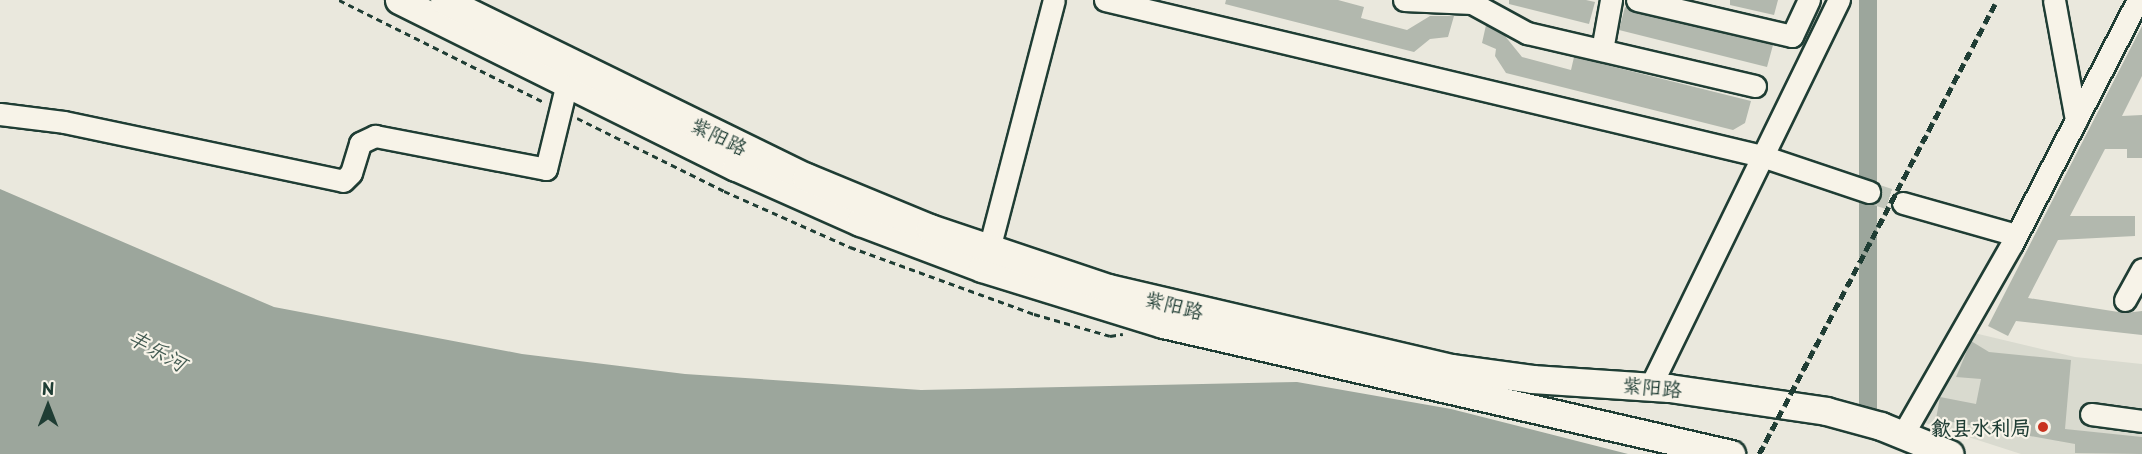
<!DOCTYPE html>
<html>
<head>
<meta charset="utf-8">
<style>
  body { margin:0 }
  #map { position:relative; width:2142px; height:454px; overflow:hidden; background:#eae8dd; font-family:"Playpen Sans","LXGW WenKai TC",sans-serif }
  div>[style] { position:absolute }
  .built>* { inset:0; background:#d9dacf }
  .water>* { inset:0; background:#9ca69c; transform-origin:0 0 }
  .building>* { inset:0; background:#b2b8ae }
  .minor-tunnel>* { height:21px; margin-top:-10.5px; transform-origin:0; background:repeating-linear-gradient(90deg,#c1c6bb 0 21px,transparent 0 31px) }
  .path>* { height:3px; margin-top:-1.5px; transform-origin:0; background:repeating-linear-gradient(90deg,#1f3d34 0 6px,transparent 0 10.5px) }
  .roads { filter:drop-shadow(2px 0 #1f3d34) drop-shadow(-2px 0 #1f3d34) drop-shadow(0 2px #1f3d34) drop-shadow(0 -2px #1f3d34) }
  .minor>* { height:21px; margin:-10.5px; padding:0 10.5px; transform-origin:10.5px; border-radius:10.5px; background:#f7f3e8 }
  .major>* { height:27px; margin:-13.5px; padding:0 13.5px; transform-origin:13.5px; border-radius:13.5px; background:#f7f3e8 }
  .rail>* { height:4.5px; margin-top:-2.25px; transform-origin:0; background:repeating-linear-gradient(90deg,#1f3d34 0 9px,transparent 0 13.5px) }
  .dots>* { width:16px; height:16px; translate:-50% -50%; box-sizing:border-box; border:3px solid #f7f3e8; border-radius:50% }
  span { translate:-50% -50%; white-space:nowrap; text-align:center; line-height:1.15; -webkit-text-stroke:4.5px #f7f3e8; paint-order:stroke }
  .street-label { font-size:20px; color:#1f3d34 }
  .poi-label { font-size:20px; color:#1f3d34; font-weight:700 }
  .right { translate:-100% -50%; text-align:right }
  .water-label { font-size:21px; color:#445c53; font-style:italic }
  .north { position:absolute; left:18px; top:376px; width:60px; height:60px; -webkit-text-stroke:4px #f7f3e8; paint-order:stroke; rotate:0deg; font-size:16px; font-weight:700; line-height:24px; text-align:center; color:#1f3d34 }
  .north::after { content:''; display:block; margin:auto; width:21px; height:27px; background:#1f3d34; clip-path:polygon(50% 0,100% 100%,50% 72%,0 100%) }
</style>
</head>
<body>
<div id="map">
  <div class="built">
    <i style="clip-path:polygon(1970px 332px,2075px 357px,2142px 364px,2142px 454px,2021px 454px,1925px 423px,1927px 409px)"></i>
  </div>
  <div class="water">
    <i style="left:1859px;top:0;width:18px;height:411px"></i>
    <i style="clip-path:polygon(0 189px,274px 307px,522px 354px,685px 374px,921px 390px,1297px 382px,1451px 409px,1628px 454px,0 454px)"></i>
  </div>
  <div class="building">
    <i style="clip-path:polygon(1226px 0,1338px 0,1364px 7px,1361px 18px,1407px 30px,1430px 16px,1454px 16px,1448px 37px,1430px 39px,1414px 52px,1225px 4px)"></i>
    <i style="clip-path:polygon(1509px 0,1586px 0,1595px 2px,1589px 24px,1509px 4px)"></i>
    <i style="clip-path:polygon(1730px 0,1778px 0,1774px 15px,1730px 5px)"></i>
    <i style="clip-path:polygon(1625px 7px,1634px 12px,1773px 45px,1767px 67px,1619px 30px)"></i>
    <i style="clip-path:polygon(1486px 25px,1505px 36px,1522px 57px,1571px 70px,1574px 57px,1751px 101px,1745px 123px,1733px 130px,1506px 73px,1495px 56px,1496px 49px,1482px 43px)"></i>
    <i style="clip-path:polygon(2142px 26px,2142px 76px,2122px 116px,2142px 115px,2142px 158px,2127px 158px,2127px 149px,2105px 149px,2070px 216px,2135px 216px,2135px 236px,2058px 240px,2028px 298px,2125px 313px,2142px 311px,2142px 335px,2016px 321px,2008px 336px,1988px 326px)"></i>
    <i style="clip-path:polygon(1971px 341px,1989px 352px,2071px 360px,2065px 429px,2142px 437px,2142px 454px,2075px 453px,2075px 444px,1936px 419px,1940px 397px,1976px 404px,1981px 379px,1956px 377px)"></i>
  </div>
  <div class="minor-tunnel">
    <i style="left:1869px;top:192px;width:36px;rotate:18deg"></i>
  </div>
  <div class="path">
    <i style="left:339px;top:0;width:229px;rotate:26.5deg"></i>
    <i style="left:577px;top:118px;width:164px;rotate:26.4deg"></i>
    <i style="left:724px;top:191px;width:138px;rotate:24deg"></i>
    <i style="left:850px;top:247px;width:196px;rotate:20deg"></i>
    <i style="left:1034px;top:314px;width:79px;rotate:16.1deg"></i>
    <i style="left:1110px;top:336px;width:13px;rotate:-9deg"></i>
  </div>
  <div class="roads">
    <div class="minor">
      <i style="left:1105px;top:0;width:675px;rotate:13.36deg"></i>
      <i style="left:1762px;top:156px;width:113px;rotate:18.6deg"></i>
      <i style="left:1404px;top:0;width:68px;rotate:2.5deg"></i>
      <i style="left:1472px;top:3px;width:63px;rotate:28.6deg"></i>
      <i style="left:1527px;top:33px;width:234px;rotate:13.1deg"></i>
      <i style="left:1637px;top:0;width:159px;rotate:13.1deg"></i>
      <i style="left:1792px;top:36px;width:40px;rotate:-65deg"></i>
      <i style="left:2054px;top:0;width:122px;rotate:79.6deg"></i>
      <i style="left:1602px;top:50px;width:51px;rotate:-79.8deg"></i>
      <i style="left:0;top:114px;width:64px;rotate:7.1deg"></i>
      <i style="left:64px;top:122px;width:285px;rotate:11.9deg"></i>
      <i style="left:343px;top:181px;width:11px;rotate:-45deg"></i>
      <i style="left:351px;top:173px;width:31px;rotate:-73deg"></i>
      <i style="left:360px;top:143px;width:17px;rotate:-25deg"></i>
      <i style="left:375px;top:136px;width:174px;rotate:10.9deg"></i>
      <i style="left:546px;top:169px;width:89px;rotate:-76.3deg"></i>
      <i style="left:1903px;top:203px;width:117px;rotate:15.8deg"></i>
      <i style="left:989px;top:249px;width:257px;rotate:-75.4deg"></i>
      <i style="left:2125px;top:300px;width:35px;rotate:-61deg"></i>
      <i style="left:1650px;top:387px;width:431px;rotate:-64deg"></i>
      <i style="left:2091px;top:414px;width:51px;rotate:7.8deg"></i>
      <i style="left:1903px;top:434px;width:219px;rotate:-60.2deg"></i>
      <i style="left:2012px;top:244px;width:275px;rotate:-62.7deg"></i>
    </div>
    <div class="major">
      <i style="left:399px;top:0;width:376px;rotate:26.4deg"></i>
      <i style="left:736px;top:167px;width:136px;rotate:23.9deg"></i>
      <i style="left:860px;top:222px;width:130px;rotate:20.7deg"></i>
      <i style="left:982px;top:268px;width:189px;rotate:17.2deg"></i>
      <i style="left:1163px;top:324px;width:583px;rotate:12.89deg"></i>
      <i style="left:444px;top:0;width:403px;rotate:26.1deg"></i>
      <i style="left:806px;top:177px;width:134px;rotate:22.4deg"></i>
      <i style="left:930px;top:228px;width:188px;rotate:18.6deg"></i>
      <i style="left:1108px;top:288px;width:352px;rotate:13.1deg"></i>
      <i style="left:1451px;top:368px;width:82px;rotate:7.7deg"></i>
      <i style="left:1532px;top:379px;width:137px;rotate:3.8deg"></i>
      <i style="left:1669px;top:388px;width:159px;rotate:8.3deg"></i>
      <i style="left:1826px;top:411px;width:57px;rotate:15.3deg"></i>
      <i style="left:1881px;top:426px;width:74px;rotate:22.1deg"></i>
    </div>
  </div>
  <div class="rail">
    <i style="left:1759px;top:454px;width:513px;rotate:-62.34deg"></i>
  </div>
  <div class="dots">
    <i style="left:2043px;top:427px;background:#c8321e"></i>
  </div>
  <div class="street-label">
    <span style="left:719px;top:136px;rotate:26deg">紫阳路</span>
    <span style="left:1174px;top:305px;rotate:14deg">紫阳路</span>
    <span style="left:1652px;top:387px;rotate:5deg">紫阳路</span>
  </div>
  <div class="poi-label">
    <span class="right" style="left:2031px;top:427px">歙县水利局</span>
  </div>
  <div class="water-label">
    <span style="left:158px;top:349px;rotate:29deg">丰乐河</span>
  </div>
  <div class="north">N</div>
</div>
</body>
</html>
